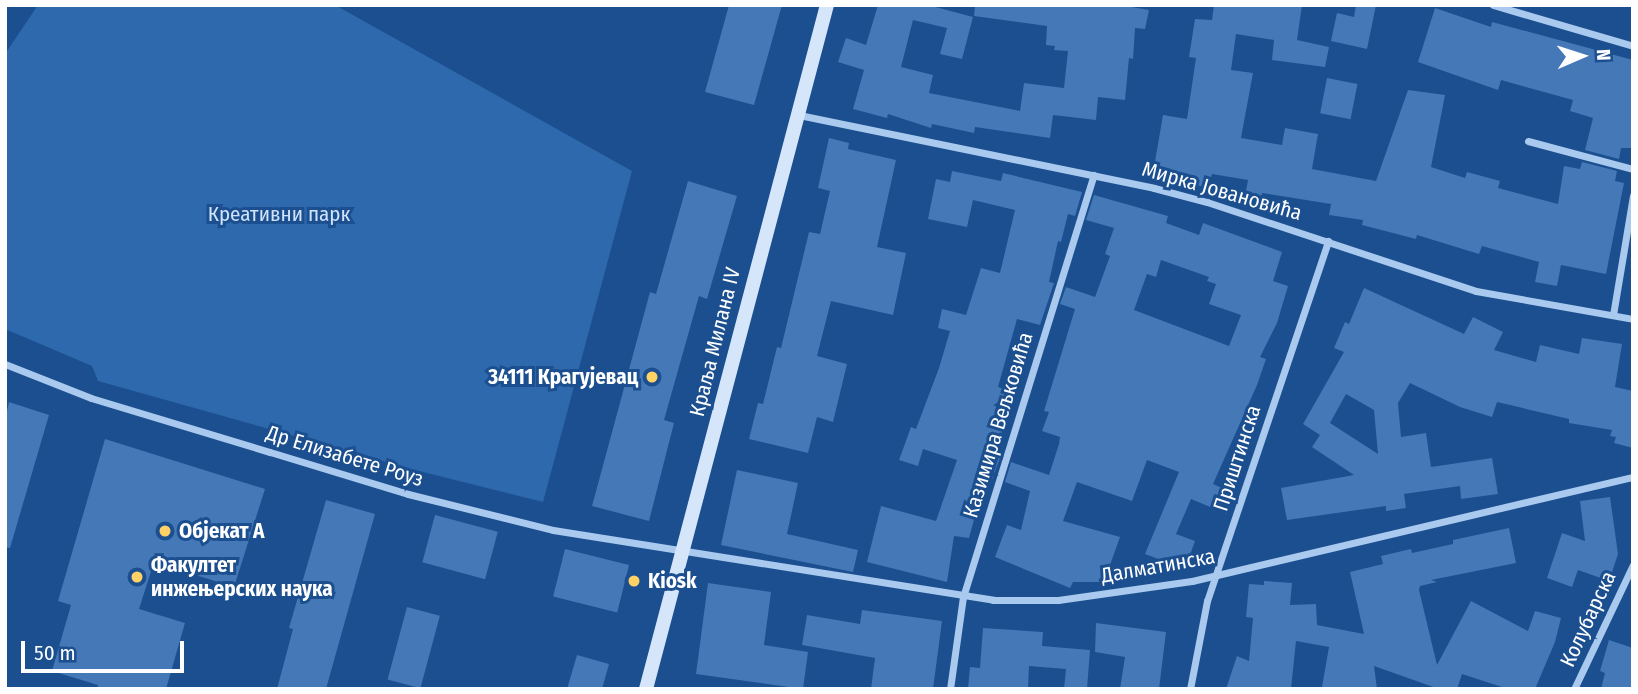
<!DOCTYPE html>
<html>
<head>
<meta charset="utf-8">
<style>
  body { margin:0 }
  #map { position:relative; width:1638px; height:694px; overflow:hidden; background:#1b4f8f; font-family:"Fira Sans Condensed",sans-serif }
  div>[style] { position:absolute }
  .green>* { inset:0; background:#2e69ad }
  .building>* { inset:0; background:#4478b7; transform-origin:0 0 }
  .minor>* { height:7px; margin:-3.5px; padding:0 3.5px; transform-origin:3.5px; border-radius:3.5px; background:#a9c9ee }
  .secondary>* { height:14px; margin:-7px; padding:0 7px; transform-origin:7px; border-radius:7px; background:#d6e6fa }
  .dots>* { width:19px; height:19px; translate:-50% -50%; box-sizing:border-box; border:4px solid #1b4f8f; border-radius:50% }
  span { translate:-50% -50%; white-space:nowrap; text-align:center; line-height:1.15; -webkit-text-stroke:6px #1b4f8f; paint-order:stroke }
  .street-label { font-size:21px; color:#fff }
  .park-label { font-size:21px; color:#cfe3fa }
  .poi-label { font-size:21px; color:#fff; font-weight:700 }
  .right { translate:-100% -50%; text-align:right }
  .left { translate:0 -50%; text-align:left }
  .frame { position:absolute; inset:0; border:7px solid #fff; pointer-events:none }
  .north { position:absolute; left:1547px; top:21px; width:70px; height:70px; -webkit-text-stroke:5px #1b4f8f; paint-order:stroke; rotate:87deg; font-size:19px; font-weight:700; line-height:28px; text-align:center; color:#fff }
  .north::after { content:''; display:block; margin:auto; width:24px; height:32px; background:#fff; clip-path:polygon(50% 0,100% 100%,50% 72%,0 100%) }
  .scale { position:absolute; left:21px; top:641px; width:163px; height:32px; box-sizing:border-box; border:4px solid #fff; border-top:0; padding-left:9px; font-size:21px; line-height:24px; white-space:nowrap; color:#fff; -webkit-text-stroke:5px #1b4f8f; paint-order:stroke }
</style>
</head>
<body>
<div id="map">
  <div class="green">
    <i style="clip-path:polygon(38px 5px,335px 5px,632px 171px,543px 502px,415px 470px,98px 381px,92px 366px,5px 329px,5px 54px)"></i>
  </div>
  <div class="building">
    <i style="clip-path:polygon(729px 5px,782px 5px,754px 105px,705px 92px)"></i>
    <i style="clip-path:polygon(878px 5px,928px 5px,973px 17px,962px 59px,940px 54px,947px 28px,913px 20px,901px 67px,933px 75px,929px 93px,1020px 111px,1024px 83px,1064px 88px,1068px 51px,1054px 50px,1055px 46px,1046px 45px,1047px 26px,974px 16px,975px 5px,1120px 5px,1149px 10px,1145px 29px,1135px 28px,1133px 59px,1129px 58px,1125px 100px,1098px 97px,1096px 120px,1053px 115px,1050px 138px,975px 127px,974px 133px,932px 124px,931px 128px,888px 114px,887px 118px,853px 109px,864px 70px,838px 62px,846px 38px,866px 45px)"></i>
    <i style="clip-path:polygon(1214px 5px,1302px 5px,1297px 40px,1329px 47px,1325px 67px,1272px 60px,1274px 40px,1236px 34px,1231px 70px,1253px 73px,1241px 138px,1282px 145px,1285px 128px,1318px 134px,1312px 169px,1376px 181px,1408px 90px,1445px 95px,1431px 167px,1465px 178px,1467px 172px,1500px 181px,1498px 188px,1558px 204px,1564px 166px,1580px 169px,1582px 162px,1617px 171px,1615px 181px,1624px 183px,1606px 274px,1561px 265px,1557px 286px,1535px 282px,1539px 262px,1482px 246px,1479px 254px,1417px 235px,1416px 239px,1362px 225px,1363px 220px,1329px 215px,1331px 204px,1262px 193px,1261px 199px,1245px 196px,1248px 180px,1212px 174px,1209px 188px,1192px 184px,1193px 180px,1153px 173px,1163px 115px,1187px 119px,1196px 58px,1189px 57px,1195px 19px,1212px 20px)"></i>
    <i style="clip-path:polygon(1356px 5px,1376px 5px,1367px 49px,1331px 41px,1337px 13px,1354px 17px)"></i>
    <i style="clip-path:polygon(1435px 8px,1491px 27px,1492px 22px,1633px 60px,1633px 148px,1621px 148px,1619px 159px,1585px 150px,1593px 118px,1570px 111px,1573px 100px,1501px 80px,1498px 90px,1418px 62px)"></i>
    <i style="left:1327px;top:78px;width:31px;height:36px;rotate:11deg"></i>
    <i style="clip-path:polygon(829px 138px,849px 143px,848px 149px,896px 160px,877px 247px,906px 253px,893px 315px,831px 301px,817px 356px,847px 364px,833px 422px,817px 417px,808px 453px,749px 439px,758px 403px,763px 404px,777px 347px,781px 348px,809px 232px,820px 234px,830px 191px,818px 188px)"></i>
    <i style="clip-path:polygon(952px 171px,1001px 181px,1003px 173px,1082px 192px,1075px 216px,1068px 214px,1061px 242px,1058px 241px,1049px 282px,1054px 283px,1040px 325px,1017px 319px,998px 387px,1014px 392px,995px 455px,1000px 458px,982px 506px,978px 505px,969px 538px,954px 536px,947px 582px,867px 562px,881px 506px,936px 521px,957px 460px,923px 449px,918px 466px,899px 460px,911px 427px,916px 429px,939px 368px,950px 331px,938px 328px,942px 309px,966px 315px,981px 268px,1000px 273px,1015px 210px,973px 200px,967px 227px,928px 219px,936px 179px,950px 182px)"></i>
    <i style="clip-path:polygon(688px 181px,737px 196px,707px 299px,699px 296px,664px 420px,674px 423px,649px 521px,592px 506px,650px 292px,656px 294px)"></i>
    <i style="clip-path:polygon(evenodd,1094px 195px,1168px 216px,1166px 223px,1199px 235px,1203px 223px,1282px 252px,1273px 281px,1288px 286px,1277px 323px,1260px 357px,1266px 359px,1257px 385px,1213px 484px,1235px 494px,1227px 514px,1191px 499px,1176px 534px,1195px 541px,1185px 569px,1145px 554px,1179px 472px,1147px 460px,1132px 501px,1077px 482px,1063px 521px,1120px 537px,1104px 582px,1073px 582px,1070px 588px,995px 557px,1007px 525px,1021px 530px,1030px 491px,1005px 482px,1011px 462px,1049px 475px,1059px 444px,1060px 437px,1042px 431px,1049px 412px,1044px 411px,1075px 309px,1060px 304px,1066px 287px,1095px 297px,1110px 256px,1105px 254px,1114px 228px,1086px 220px,1094px 195px,1161px 260px,1209px 277px,1207px 281px,1216px 284px,1209px 304px,1241px 315px,1229px 346px,1134px 310px,1147px 274px,1156px 277px,1161px 260px)"></i>
    <i style="clip-path:polygon(evenodd,1364px 288px,1464px 334px,1473px 317px,1503px 332px,1494px 350px,1536px 362px,1540px 345px,1579px 354px,1582px 338px,1622px 344px,1615px 387px,1633px 391px,1633px 448px,1614px 443px,1616px 437px,1610px 436px,1612px 430px,1569px 423px,1569px 419px,1497px 402px,1492px 417px,1460px 407px,1410px 383px,1398px 403px,1401px 437px,1426px 433px,1431px 467px,1492px 458px,1498px 494px,1461px 499px,1460px 486px,1404px 494px,1406px 508px,1386px 511px,1386px 506px,1287px 520px,1281px 488px,1354px 475px,1312px 447px,1320px 435px,1303px 424px,1344px 352px,1334px 348px,1345px 322px,1349px 324px,1364px 288px,1346px 394px,1374px 410px,1378px 454px,1330px 423px,1346px 394px)"></i>
    <i style="clip-path:polygon(9px 402px,49px 415px,10px 548px,5px 547px,5px 420px)"></i>
    <i style="clip-path:polygon(105px 439px,265px 489px,234px 587px,154px 562px,139px 609px,185px 623px,166px 689px,97px 689px,98px 685px,52px 671px,71px 605px,58px 601px)"></i>
    <i style="clip-path:polygon(737px 470px,798px 483px,787px 534px,858px 550px,853px 572px,721px 545px)"></i>
    <i style="clip-path:polygon(1610px 497px,1618px 554px,1609px 581px,1578px 570px,1572px 587px,1547px 578px,1562px 533px,1585px 541px,1580px 501px)"></i>
    <i style="clip-path:polygon(326px 500px,375px 514px,326px 689px,277px 689px,293px 629px,289px 628px)"></i>
    <i style="left:435px;top:515px;width:65px;height:49px;rotate:15deg"></i>
    <i style="clip-path:polygon(1509px 528px,1516px 563px,1431px 580px,1437px 582px,1420px 586px,1419px 590px,1437px 665px,1471px 601px,1528px 631px,1535px 611px,1561px 618px,1555px 642px,1535px 689px,1508px 689px,1462px 674px,1457px 689px,1439px 689px,1374px 666px,1377px 689px,1322px 687px,1329px 647px,1296px 641px,1291px 689px,1226px 689px,1237px 656px,1249px 661px,1253px 618px,1246px 617px,1249px 584px,1264px 585px,1264px 581px,1292px 583px,1290px 605px,1316px 604px,1317px 625px,1364px 634px,1350px 572px,1383px 564px,1381px 556px,1411px 549px,1412px 553px,1453px 544px,1453px 540px)"></i>
    <i style="left:565px;top:549px;width:66px;height:49px;rotate:14deg"></i>
    <i style="clip-path:polygon(708px 583px,771px 592px,764px 645px,808px 652px,803px 689px,696px 674px)"></i>
    <i style="left:407px;top:607px;width:34px;height:75px;rotate:15deg"></i>
    <i style="clip-path:polygon(862px 610px,942px 621px,933px 689px,871px 689px,875px 658px,802px 645px,807px 615px,860px 624px)"></i>
    <i style="clip-path:polygon(1096px 623px,1166px 632px,1159px 689px,1120px 689px,1125px 657px,1095px 652px)"></i>
    <i style="clip-path:polygon(983px 628px,1043px 632px,1042px 646px,1090px 650px,1087px 689px,1064px 689px,1066px 669px,1029px 666px,1028px 689px,968px 689px,970px 667px,980px 668px)"></i>
    <i style="clip-path:polygon(1609px 640px,1633px 648px,1633px 689px,1601px 689px,1605px 673px,1600px 671px)"></i>
    <i style="clip-path:polygon(577px 655px,609px 664px,602px 689px,567px 689px)"></i>
  </div>
  <div class="minor">
    <i style="left:1493px;top:5px;width:146px;rotate:16.3deg"></i>
    <i style="left:799px;top:115px;width:362px;rotate:11.6deg"></i>
    <i style="left:1154px;top:188px;width:55px;rotate:14.8deg"></i>
    <i style="left:1207px;top:202px;width:283px;rotate:18.3deg"></i>
    <i style="left:1476px;top:291px;width:159px;rotate:10.1deg"></i>
    <i style="left:1528px;top:141px;width:109px;rotate:14.9deg"></i>
    <i style="left:1613px;top:315px;width:121px;rotate:-80.5deg"></i>
    <i style="left:5px;top:364px;width:92px;rotate:21.6deg"></i>
    <i style="left:91px;top:398px;width:187px;rotate:16.8deg"></i>
    <i style="left:270px;top:452px;width:144px;rotate:16.9deg"></i>
    <i style="left:408px;top:494px;width:149px;rotate:13.9deg"></i>
    <i style="left:553px;top:530px;width:446px;rotate:9deg"></i>
    <i style="left:993px;top:600px;width:65px"></i>
    <i style="left:1058px;top:600px;width:135px;rotate:-8.1deg"></i>
    <i style="left:1192px;top:581px;width:453px;rotate:-13.3deg"></i>
    <i style="left:950px;top:689px;width:93px;rotate:-82deg"></i>
    <i style="left:963px;top:597px;width:442px;rotate:-72.8deg"></i>
    <i style="left:1190px;top:689px;width:90px;rotate:-79.1deg"></i>
    <i style="left:1207px;top:601px;width:380px;rotate:-71.4deg"></i>
    <i style="left:1574px;top:689px;width:137px;rotate:-64.6deg"></i>
  </div>
  <div class="secondary">
    <i style="left:646px;top:689px;width:708px;rotate:-75.18deg"></i>
  </div>
  <div class="dots">
    <i style="left:652px;top:377px;background:#ffd166"></i>
    <i style="left:165px;top:531px;background:#ffd166"></i>
    <i style="left:137px;top:577px;background:#ffd166"></i>
    <i style="left:634px;top:581px;background:#ffd166"></i>
  </div>
  <div class="street-label">
    <span style="left:1222px;top:191px;rotate:16deg">Мирка Јовановића</span>
    <span style="left:715px;top:342px;rotate:-76deg">Краља Милана IV</span>
    <span style="left:998px;top:425px;rotate:-73deg">Казимира Вељковића</span>
    <span style="left:345px;top:456px;rotate:17deg">Др Елизабете Роуз</span>
    <span style="left:1237px;top:458px;rotate:-72deg">Приштинска</span>
    <span style="left:1158px;top:566px;rotate:-10deg">Далматинска</span>
    <span style="left:1588px;top:619px;rotate:-65deg">Колубарска</span>
  </div>
  <div class="park-label">
    <span style="left:279px;top:214px">Креативни парк</span>
  </div>
  <div class="poi-label">
    <span class="right" style="left:638px;top:377px">34111 Крагујевац</span>
    <span class="left" style="left:179px;top:531px">Објекат А</span>
    <span class="left" style="left:151px;top:577px">Факултет<br>инжењерских наука</span>
    <span class="left" style="left:648px;top:581px">Kiosk</span>
  </div>
  <div class="frame"></div>
  <div class="north">N</div>
  <div class="scale">50 m</div>
</div>
</body>
</html>
